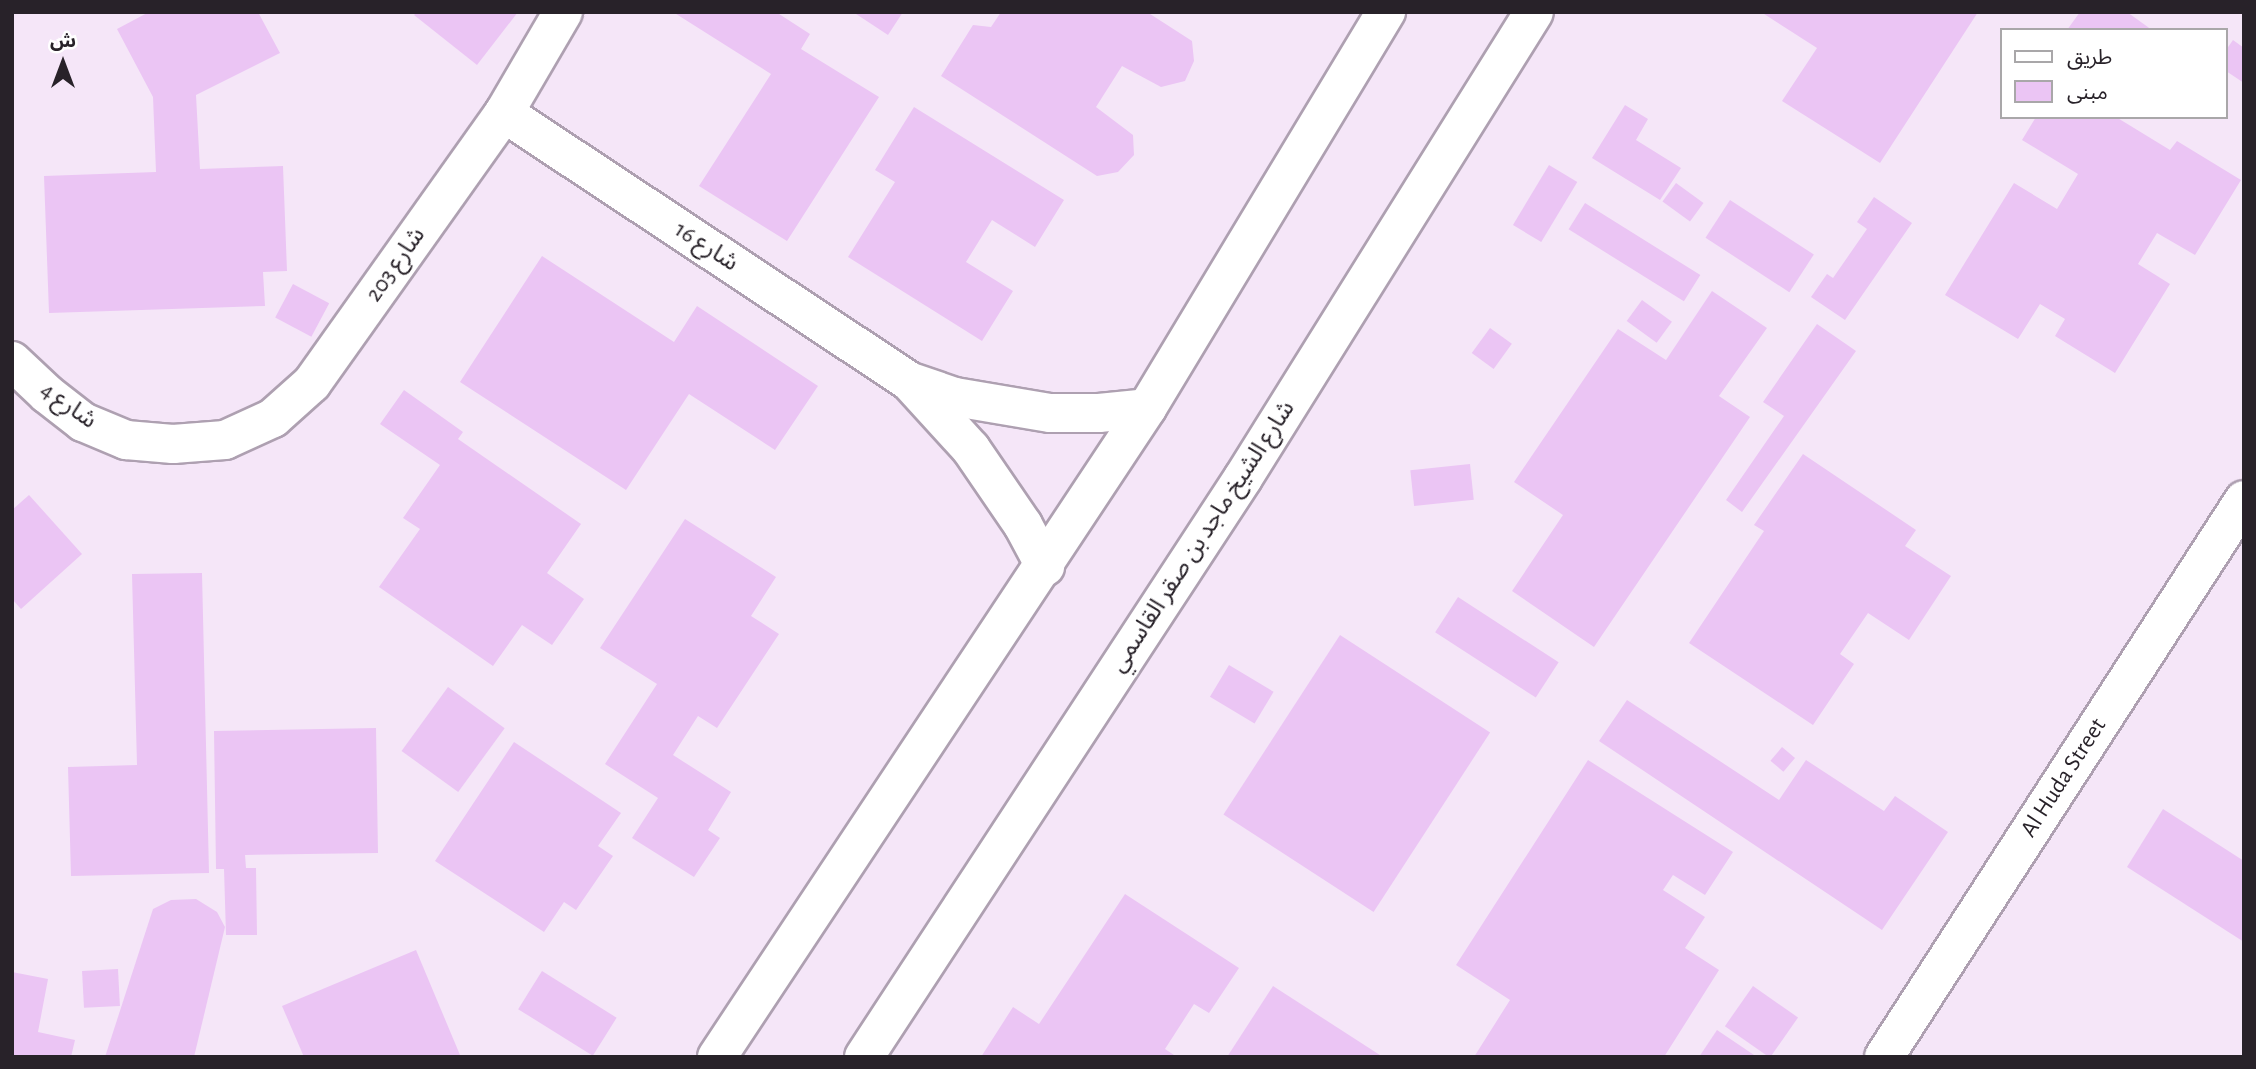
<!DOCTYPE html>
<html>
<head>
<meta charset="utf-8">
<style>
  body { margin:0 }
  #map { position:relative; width:2256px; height:1069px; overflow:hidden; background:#f5e6f8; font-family:"Alegreya Sans","Noto Sans Arabic",sans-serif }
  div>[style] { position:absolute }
  .building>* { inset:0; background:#ebc5f4; transform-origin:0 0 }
  .roads { filter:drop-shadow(2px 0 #aea0b1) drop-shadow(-2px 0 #aea0b1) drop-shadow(0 2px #aea0b1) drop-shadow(0 -2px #aea0b1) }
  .minor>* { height:38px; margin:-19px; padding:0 19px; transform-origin:19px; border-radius:19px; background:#fff }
  .tertiary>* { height:38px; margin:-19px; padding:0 19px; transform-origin:19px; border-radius:19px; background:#fff }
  span { translate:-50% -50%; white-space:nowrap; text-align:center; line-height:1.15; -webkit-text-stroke:5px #fff; paint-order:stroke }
  .street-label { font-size:24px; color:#282229 }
  .frame { position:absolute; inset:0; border:14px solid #282229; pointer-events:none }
  .legend { position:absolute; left:2000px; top:28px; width:228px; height:91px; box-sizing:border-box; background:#fff; border:2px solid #a9a7a9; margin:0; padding:9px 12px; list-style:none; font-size:21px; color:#282229 }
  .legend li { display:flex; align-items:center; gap:14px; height:35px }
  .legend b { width:35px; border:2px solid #a9a7a9 }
  .north { position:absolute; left:28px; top:28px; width:70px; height:70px; -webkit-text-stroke:5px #fff; paint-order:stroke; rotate:0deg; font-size:19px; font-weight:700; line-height:28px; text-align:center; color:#282229 }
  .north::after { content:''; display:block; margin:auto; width:24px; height:32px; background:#282229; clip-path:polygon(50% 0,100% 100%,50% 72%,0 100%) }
</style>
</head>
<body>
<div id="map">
  <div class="building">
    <i style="clip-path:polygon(149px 12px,258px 12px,280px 53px,196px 95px,200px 169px,283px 166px,287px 271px,263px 272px,265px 306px,49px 313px,44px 176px,156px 172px,153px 97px,117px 29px)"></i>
    <i style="clip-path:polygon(417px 12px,518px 12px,477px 65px,414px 15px)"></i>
    <i style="clip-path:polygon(673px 12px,776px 12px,810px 34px,801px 49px,879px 97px,787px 241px,699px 186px,771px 74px)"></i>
    <i style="clip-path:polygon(853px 12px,903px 12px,888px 35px)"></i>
    <i style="clip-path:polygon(1001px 12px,1147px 12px,1192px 41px,1194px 61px,1185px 81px,1161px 87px,1122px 66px,1096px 107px,1133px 135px,1134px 155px,1118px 172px,1097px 176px,941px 76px,973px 25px,991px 27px)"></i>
    <i style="clip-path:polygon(1761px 12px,1978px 12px,1880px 163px,1782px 101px,1817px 48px)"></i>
    <i style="clip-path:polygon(2080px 12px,2127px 12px,2152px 30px,2067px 30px)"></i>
    <i style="clip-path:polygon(2233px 40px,2244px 48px,2244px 83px,2226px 71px,2226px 50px)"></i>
    <i style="clip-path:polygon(1625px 105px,1648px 119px,1636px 140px,1681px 168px,1660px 200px,1592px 158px)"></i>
    <i style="clip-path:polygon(914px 107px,1064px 200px,1035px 247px,992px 220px,966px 262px,1013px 291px,982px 341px,848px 257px,895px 182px,875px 170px)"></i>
    <i style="clip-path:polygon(2036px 117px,2116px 117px,2170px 150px,2177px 141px,2241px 180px,2195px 255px,2157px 233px,2138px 264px,2170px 284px,2115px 373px,2055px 336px,2065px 319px,2040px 304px,2018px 339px,1945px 295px,2014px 183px,2057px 209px,2078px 174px,2022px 140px)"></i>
    <i style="left:1549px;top:165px;width:33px;height:70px;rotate:31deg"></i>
    <i style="left:1676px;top:183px;width:34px;height:23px;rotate:36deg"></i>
    <i style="clip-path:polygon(1874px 197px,1912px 223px,1845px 320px,1811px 297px,1827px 274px,1833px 278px,1867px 229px,1857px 222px)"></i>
    <i style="left:1730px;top:200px;width:100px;height:45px;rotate:33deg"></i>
    <i style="left:1585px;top:203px;width:136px;height:31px;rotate:32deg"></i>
    <i style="clip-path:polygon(542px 256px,674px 342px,697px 306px,818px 386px,775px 450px,689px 394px,626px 490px,460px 382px)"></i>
    <i style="left:293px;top:284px;width:41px;height:38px;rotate:28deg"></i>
    <i style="clip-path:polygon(1712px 291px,1767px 328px,1719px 396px,1750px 417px,1594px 647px,1512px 591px,1563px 515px,1514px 482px,1618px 329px,1666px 360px)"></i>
    <i style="left:1642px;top:300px;width:37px;height:26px;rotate:36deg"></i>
    <i style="clip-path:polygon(1817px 324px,1856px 351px,1742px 512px,1726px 500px,1784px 416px,1763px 402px)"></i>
    <i style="left:1490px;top:328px;width:27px;height:31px;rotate:36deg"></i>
    <i style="clip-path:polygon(404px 390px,463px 432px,458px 439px,581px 524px,547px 573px,584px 599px,552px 645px,522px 625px,493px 666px,379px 587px,420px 529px,403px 518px,440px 465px,380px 424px)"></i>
    <i style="clip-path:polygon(1803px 454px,1916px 530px,1905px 546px,1951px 576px,1909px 640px,1868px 613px,1840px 654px,1854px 664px,1813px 725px,1689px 643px,1764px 531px,1754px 525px)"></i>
    <i style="left:1470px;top:464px;width:36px;height:60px;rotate:84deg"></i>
    <i style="clip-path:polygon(29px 495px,82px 554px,21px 609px,12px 599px,12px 510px)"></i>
    <i style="clip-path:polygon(685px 519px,776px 577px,751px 616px,779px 634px,717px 728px,698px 716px,673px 755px,731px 792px,708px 830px,720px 838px,694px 877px,632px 838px,658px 798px,605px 764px,657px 684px,600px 648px)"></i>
    <i style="clip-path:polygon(202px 573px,209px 873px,71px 876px,68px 767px,137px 765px,132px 574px)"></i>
    <i style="left:1458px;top:597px;width:120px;height:42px;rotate:33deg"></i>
    <i style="left:1340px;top:635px;width:179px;height:214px;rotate:33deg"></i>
    <i style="left:1229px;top:665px;width:52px;height:37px;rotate:31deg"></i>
    <i style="left:448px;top:687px;width:70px;height:79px;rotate:36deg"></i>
    <i style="clip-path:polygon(1627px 700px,1779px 800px,1806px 760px,1884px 811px,1895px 796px,1948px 832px,1882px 930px,1599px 741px)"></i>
    <i style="clip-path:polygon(376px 728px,378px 853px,245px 855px,246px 868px,256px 868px,257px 935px,226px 935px,224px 869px,216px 869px,214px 731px)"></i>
    <i style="clip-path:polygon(514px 742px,621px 813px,598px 846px,613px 856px,576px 910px,564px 902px,544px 932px,435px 861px)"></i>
    <i style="left:1782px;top:747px;width:17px;height:18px;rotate:40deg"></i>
    <i style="clip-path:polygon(1588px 760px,1733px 852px,1705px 895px,1673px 875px,1663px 890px,1705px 917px,1685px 948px,1719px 970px,1664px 1057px,1474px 1057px,1510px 1000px,1456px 965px)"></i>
    <i style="clip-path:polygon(2163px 809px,2244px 861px,2244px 942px,2127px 867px)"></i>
    <i style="clip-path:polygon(1125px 894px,1239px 968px,1209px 1013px,1194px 1004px,1165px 1049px,1177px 1057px,981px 1057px,1013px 1007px,1039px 1024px)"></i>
    <i style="clip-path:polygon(196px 899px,217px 912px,225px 927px,194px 1057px,105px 1057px,153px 909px,171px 900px)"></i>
    <i style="clip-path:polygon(416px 950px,460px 1055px,304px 1057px,282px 1006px)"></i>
    <i style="left:118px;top:969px;width:37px;height:36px;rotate:87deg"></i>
    <i style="left:542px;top:971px;width:88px;height:45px;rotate:32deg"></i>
    <i style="clip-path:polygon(12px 972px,48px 979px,38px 1032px,75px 1040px,71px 1057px,12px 1057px)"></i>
    <i style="clip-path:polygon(1273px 986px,1383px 1057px,1227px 1057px)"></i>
    <i style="left:1753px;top:986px;width:55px;height:49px;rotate:35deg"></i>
    <i style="clip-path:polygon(1717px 1030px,1757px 1057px,1699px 1057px)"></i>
  </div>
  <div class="roads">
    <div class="minor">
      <i style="left:504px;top:113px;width:486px;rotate:33.5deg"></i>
      <i style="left:909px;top:381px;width:92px;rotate:47.6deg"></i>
      <i style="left:971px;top:449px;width:92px;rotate:55.6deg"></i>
      <i style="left:1023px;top:525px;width:47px;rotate:61.8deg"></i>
      <i style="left:12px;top:361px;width:48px;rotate:43.3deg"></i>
      <i style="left:47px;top:394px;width:46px;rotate:37.9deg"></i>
      <i style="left:83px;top:422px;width:47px;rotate:22.7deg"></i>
      <i style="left:126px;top:440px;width:47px;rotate:4.9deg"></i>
      <i style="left:173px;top:444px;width:52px;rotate:-4.4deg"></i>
      <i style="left:225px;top:440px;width:53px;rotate:-24.6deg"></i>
      <i style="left:273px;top:418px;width:52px;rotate:-41.9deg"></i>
      <i style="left:312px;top:383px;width:331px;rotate:-54.6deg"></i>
      <i style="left:504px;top:113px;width:117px;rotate:-59.7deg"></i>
      <i style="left:914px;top:383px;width:43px;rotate:18.9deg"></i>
      <i style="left:955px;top:397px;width:96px;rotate:9.6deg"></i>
      <i style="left:1050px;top:413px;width:49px"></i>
      <i style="left:1099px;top:413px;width:48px;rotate:-5.9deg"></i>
      <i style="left:1884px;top:1057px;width:663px;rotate:-57.12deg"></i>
    </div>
    <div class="tertiary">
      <i style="left:717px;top:1057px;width:779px;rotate:-56.47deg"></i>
      <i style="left:1147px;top:408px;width:463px;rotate:-58.9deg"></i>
      <i style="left:864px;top:1057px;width:692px;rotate:-56.79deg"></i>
      <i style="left:1243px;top:478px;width:549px;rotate:-58.02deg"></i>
    </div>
  </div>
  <div class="street-label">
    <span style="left:706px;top:247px;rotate:33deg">شارع 16</span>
    <span style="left:396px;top:265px;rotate:-55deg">شارع 203</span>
    <span style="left:68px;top:406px;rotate:35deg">شارع 4</span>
    <span style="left:1203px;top:537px;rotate:-57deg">شارع الشيخ ماجد بن صقر القاسمي</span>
    <span style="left:2064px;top:778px;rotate:-57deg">Al Huda Street</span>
  </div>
  <div class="frame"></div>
  <ul class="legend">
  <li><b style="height:9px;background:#fff"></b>طريق</li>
  <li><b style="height:19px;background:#ebc5f4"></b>مبنى</li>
  </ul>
  <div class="north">ش</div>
</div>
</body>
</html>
